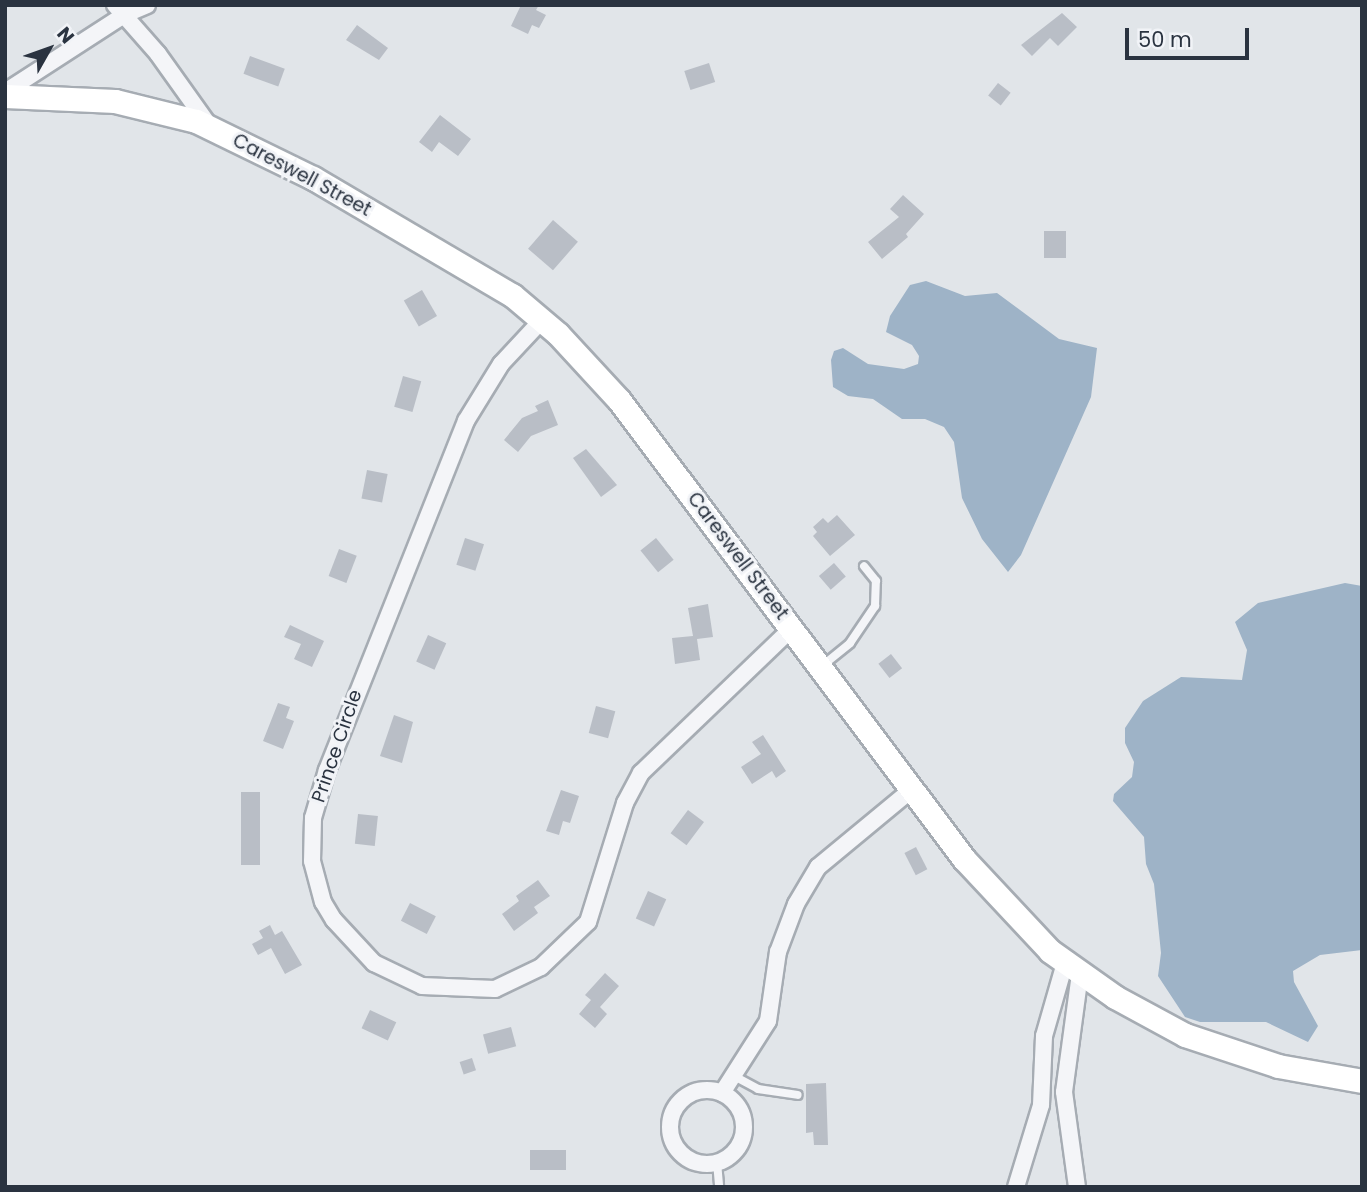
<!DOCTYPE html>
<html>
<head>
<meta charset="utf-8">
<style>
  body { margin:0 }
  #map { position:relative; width:1367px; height:1192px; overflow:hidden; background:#e1e5e9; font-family:Poppins,sans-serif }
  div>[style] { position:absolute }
  .water>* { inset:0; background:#9eb3c7 }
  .building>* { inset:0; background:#b9bec6; transform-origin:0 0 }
  .roads { filter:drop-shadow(2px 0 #a6acb3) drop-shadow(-2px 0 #a6acb3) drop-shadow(0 2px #a6acb3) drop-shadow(0 -2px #a6acb3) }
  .lane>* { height:8px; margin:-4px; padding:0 4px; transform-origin:4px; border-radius:4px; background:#f4f5f8 }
  .street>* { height:16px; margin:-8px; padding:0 8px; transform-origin:8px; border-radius:8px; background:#f4f5f8 }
  .street>.ring { margin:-8px; padding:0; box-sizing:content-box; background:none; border:16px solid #f4f5f8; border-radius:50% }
  .secondary>* { height:23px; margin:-11.5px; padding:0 11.5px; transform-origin:11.5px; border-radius:11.5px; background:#fff }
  span { translate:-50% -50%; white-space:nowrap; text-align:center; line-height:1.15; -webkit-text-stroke:6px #f1f3f7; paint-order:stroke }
  .street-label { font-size:19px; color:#2a3340 }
  .frame { position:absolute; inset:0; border:7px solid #2a3340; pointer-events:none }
  .north { position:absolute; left:14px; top:14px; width:70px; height:70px; -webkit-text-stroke:5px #f1f3f7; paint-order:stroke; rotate:50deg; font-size:19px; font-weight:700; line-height:28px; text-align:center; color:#2a3340 }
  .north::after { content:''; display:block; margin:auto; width:24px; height:32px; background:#2a3340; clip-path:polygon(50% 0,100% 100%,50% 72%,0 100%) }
  .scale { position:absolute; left:1125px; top:28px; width:124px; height:32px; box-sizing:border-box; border:4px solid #2a3340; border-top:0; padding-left:9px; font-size:21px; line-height:24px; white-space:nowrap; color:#2a3340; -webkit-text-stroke:5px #f1f3f7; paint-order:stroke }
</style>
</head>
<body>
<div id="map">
  <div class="water">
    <i style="clip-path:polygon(926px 281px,965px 296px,997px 293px,1059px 339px,1097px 348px,1091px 397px,1021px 555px,1008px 572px,982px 539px,962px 498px,954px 442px,944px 427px,925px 419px,902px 419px,873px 399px,848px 396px,833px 387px,831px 360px,834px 351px,843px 348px,868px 364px,904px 369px,918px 364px,919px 356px,912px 345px,886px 332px,890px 316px,910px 285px)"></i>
    <i style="clip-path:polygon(1345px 583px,1362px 586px,1362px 950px,1320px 955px,1293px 971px,1294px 982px,1318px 1026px,1308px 1042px,1266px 1022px,1200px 1022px,1185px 1017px,1158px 976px,1161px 953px,1154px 884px,1146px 864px,1144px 837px,1113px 801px,1114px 794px,1132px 777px,1134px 762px,1125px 743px,1125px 728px,1143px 701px,1181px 677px,1242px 680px,1247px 650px,1235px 622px,1258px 603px)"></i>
  </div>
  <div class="building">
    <i style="clip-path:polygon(521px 5px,539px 5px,536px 10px,546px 15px,539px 28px,532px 25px,528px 34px,511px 26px)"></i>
    <i style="clip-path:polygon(1062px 13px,1077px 27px,1058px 46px,1050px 38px,1032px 56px,1021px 45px)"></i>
    <i style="clip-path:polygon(357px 25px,388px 48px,379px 60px,346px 40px)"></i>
    <i style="left:250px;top:56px;width:37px;height:19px;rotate:20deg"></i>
    <i style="left:709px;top:63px;width:20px;height:26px;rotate:72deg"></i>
    <i style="left:998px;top:83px;width:16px;height:16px;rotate:38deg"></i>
    <i style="clip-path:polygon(440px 115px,471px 139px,458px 156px,439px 142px,432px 152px,419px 142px)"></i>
    <i style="clip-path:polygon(903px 195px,924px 214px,906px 234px,908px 237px,882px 259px,868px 242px,899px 217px,890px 209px)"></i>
    <i style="left:553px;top:220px;width:33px;height:38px;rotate:41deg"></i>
    <i style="left:1044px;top:231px;width:22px;height:27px"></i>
    <i style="left:422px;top:290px;width:30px;height:21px;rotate:60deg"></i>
    <i style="left:403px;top:376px;width:19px;height:32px;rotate:16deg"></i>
    <i style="clip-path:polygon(548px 400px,558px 425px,531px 436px,518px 452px,504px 440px,522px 418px,538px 411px,535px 406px)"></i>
    <i style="clip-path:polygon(586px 449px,617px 485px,601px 497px,573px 458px)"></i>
    <i style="left:367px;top:470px;width:21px;height:29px;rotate:11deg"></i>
    <i style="clip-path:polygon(837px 515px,855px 535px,830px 556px,813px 536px,817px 532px,813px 527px,823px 518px,828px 523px)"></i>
    <i style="left:465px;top:538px;width:20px;height:28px;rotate:18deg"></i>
    <i style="left:656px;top:538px;width:28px;height:20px;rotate:51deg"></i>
    <i style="left:339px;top:549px;width:19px;height:29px;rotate:21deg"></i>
    <i style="left:834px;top:563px;width:18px;height:20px;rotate:49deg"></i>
    <i style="clip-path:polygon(708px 604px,713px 637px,697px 639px,700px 660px,675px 664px,672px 638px,693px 636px,688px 608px)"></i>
    <i style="clip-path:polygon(290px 625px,324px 641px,312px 667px,294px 659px,301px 644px,284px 637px)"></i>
    <i style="left:428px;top:635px;width:20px;height:29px;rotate:24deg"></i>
    <i style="left:891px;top:654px;width:18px;height:16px;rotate:52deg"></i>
    <i style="clip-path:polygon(278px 703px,290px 707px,286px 718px,294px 721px,283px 749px,263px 741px)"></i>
    <i style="left:596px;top:706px;width:20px;height:28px;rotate:15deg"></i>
    <i style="clip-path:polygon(394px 715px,413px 722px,402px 763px,380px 756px)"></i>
    <i style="clip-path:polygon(763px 735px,786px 771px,776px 778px,772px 771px,752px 784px,741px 767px,761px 754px,752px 742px)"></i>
    <i style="clip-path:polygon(561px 790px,579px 796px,570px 823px,563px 821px,559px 835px,546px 831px)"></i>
    <i style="left:260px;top:792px;width:73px;height:19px;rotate:90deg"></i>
    <i style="left:688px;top:810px;width:20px;height:29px;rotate:37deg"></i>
    <i style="left:358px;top:814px;width:20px;height:30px;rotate:6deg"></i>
    <i style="left:916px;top:847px;width:25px;height:13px;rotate:63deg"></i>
    <i style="clip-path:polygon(538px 880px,550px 896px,534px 907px,538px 913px,514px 931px,502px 914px,519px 901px,516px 896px)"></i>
    <i style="left:648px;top:891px;width:20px;height:30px;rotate:24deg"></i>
    <i style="left:410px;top:903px;width:29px;height:20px;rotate:27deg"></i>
    <i style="clip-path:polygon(270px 925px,275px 935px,282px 931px,302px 965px,285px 974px,271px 948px,258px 955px,252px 944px,263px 938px,259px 931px)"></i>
    <i style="clip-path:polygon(605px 973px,619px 986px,600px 1007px,607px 1014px,595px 1028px,579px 1014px,591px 1000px,585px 995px)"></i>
    <i style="left:370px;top:1010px;width:29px;height:20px;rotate:25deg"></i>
    <i style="left:511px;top:1027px;width:20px;height:29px;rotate:75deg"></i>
    <i style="left:472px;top:1058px;width:13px;height:13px;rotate:72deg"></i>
    <i style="clip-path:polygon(826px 1083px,828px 1145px,814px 1145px,813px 1132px,806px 1133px,806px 1084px)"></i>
    <i style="left:566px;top:1150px;width:20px;height:36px;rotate:90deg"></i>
  </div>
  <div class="roads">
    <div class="lane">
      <i style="left:822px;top:666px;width:36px;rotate:-39deg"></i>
      <i style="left:850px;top:643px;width:45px;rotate:-56deg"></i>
      <i style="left:875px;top:606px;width:25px;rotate:-88deg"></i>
      <i style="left:876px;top:581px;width:19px;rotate:-129deg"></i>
      <i style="left:734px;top:1076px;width:27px;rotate:28deg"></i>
      <i style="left:758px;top:1089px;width:40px;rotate:8.5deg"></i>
      <i style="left:717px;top:1162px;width:25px;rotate:85deg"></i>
    </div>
    <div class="street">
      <i style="left:115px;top:5px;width:65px;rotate:48.7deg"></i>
      <i style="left:158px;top:54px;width:90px;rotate:54.5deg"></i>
      <i style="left:5px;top:92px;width:142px;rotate:-32.9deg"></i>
      <i style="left:124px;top:15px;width:25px;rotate:-23deg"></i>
      <i style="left:542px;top:320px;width:60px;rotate:133deg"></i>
      <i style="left:501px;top:364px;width:67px;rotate:121.6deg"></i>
      <i style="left:466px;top:421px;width:376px;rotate:111.7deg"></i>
      <i style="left:327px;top:770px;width:50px;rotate:106.3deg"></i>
      <i style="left:313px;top:818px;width:43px;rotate:91.3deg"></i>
      <i style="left:312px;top:861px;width:42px;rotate:75deg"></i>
      <i style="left:323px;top:902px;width:21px;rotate:59deg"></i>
      <i style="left:334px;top:920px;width:59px;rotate:47.1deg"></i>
      <i style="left:374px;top:963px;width:53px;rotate:25.6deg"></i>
      <i style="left:422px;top:986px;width:73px;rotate:2.4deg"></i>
      <i style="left:495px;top:989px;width:51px;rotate:-25.6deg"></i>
      <i style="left:541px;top:967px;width:65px;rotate:-43.8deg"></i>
      <i style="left:588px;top:922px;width:125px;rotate:-72.7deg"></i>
      <i style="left:625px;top:803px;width:34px;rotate:-62deg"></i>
      <i style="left:641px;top:773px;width:209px;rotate:-43.8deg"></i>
      <i class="ring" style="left:670px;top:1090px;width:58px;height:58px"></i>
      <i style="left:722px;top:1093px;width:85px;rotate:-57.4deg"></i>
      <i style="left:768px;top:1021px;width:70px;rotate:-81.8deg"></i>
      <i style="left:778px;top:952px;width:51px;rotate:-69.4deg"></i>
      <i style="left:796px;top:904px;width:43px;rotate:-59.3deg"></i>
      <i style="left:818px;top:867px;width:121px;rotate:-39.6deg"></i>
      <i style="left:1016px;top:1187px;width:86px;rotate:-73deg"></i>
      <i style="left:1041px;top:1105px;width:69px;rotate:-87.5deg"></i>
      <i style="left:1044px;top:1036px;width:76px;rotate:-74deg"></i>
      <i style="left:1077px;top:1187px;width:96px;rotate:-97.8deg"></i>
      <i style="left:1064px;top:1092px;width:119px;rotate:-82.3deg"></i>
    </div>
    <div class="secondary">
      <i style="left:5px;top:96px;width:110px;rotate:2.6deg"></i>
      <i style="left:115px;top:101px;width:83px;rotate:13.9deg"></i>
      <i style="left:196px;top:121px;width:130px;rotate:26deg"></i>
      <i style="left:313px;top:178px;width:231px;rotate:30.5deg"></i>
      <i style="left:512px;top:295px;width:60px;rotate:40.3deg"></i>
      <i style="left:558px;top:334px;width:90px;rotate:47.3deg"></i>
      <i style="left:619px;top:400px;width:574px;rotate:53.07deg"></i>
      <i style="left:964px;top:859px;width:126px;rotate:46.9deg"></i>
      <i style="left:1050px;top:951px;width:80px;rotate:35.3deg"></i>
      <i style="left:1115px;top:997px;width:80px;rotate:28.5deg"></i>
      <i style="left:1185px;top:1035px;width:98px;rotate:18.4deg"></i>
      <i style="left:1278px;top:1066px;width:85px;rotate:10.1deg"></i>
    </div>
  </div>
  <div class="street-label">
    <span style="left:302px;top:175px;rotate:28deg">Careswell Street</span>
    <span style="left:738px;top:556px;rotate:53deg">Careswell Street</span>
    <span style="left:337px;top:746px;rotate:-71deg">Prince Circle</span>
  </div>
  <div class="frame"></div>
  <div class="north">N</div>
  <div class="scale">50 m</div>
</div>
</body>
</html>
